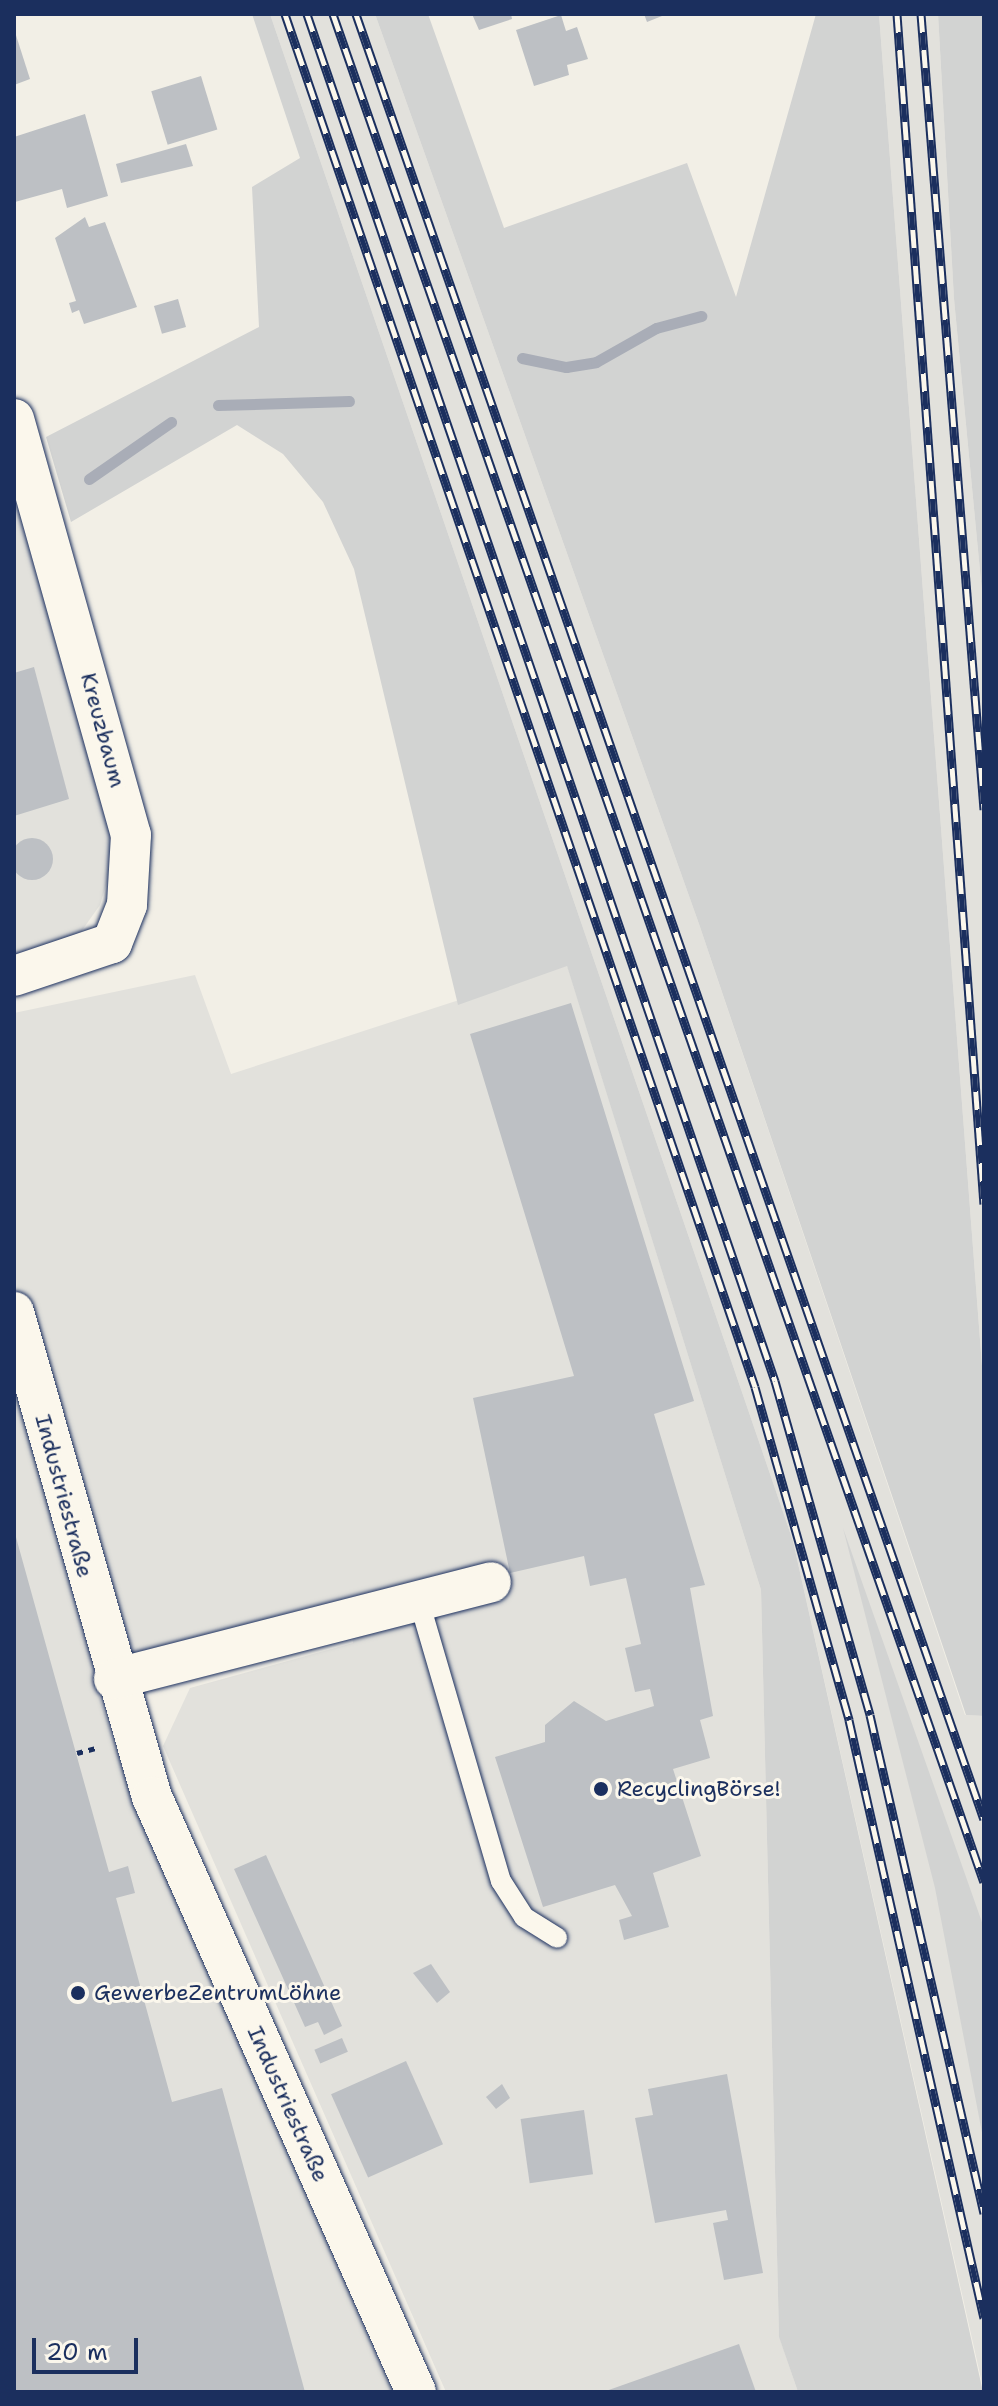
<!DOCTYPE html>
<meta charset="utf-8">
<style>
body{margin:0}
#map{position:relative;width:998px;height:2406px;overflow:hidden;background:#f2efe6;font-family:"Shantell Sans",sans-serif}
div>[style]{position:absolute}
.built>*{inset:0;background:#e2e1dc}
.green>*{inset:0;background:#d2d3d2}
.stream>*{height:11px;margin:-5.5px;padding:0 5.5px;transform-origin:5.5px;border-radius:5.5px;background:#a9adb7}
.building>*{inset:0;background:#bdc0c4;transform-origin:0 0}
.round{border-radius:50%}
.path>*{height:5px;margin-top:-2.5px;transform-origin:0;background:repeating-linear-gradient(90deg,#1b2f5e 0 6px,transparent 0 12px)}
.roads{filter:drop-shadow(0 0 2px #1b2f5e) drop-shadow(0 0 2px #1b2f5e)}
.lane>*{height:20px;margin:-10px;padding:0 10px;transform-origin:10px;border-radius:10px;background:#fbf7ec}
.street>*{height:40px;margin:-20px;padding:0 20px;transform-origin:20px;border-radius:20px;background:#fbf7ec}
.rail>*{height:9px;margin-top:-4.5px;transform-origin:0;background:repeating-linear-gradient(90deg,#fbf7ec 0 18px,#1b2f5e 0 36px);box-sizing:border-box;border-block:2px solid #1b2f5e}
.dots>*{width:22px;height:22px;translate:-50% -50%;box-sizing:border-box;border:4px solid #fbf7ec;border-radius:50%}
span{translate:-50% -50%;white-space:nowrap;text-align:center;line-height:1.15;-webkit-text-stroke:6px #fbf7ec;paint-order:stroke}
.street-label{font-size:22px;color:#1b2f5e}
.poi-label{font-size:22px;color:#1b2f5e}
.left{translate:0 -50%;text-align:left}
.frame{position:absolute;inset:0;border:16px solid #1b2f5e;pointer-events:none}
.scale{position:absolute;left:32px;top:2338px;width:106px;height:36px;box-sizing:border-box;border:4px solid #1b2f5e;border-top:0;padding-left:10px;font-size:24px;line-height:28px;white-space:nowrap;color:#1b2f5e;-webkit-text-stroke:6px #fbf7ec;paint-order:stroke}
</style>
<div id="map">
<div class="built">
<div style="clip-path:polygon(270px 14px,375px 14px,699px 924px,965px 1715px,984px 1716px,984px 2392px,793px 1541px)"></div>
<div style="clip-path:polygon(879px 14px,938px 14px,954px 299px,984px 613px,984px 1392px)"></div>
<div style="clip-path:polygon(14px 461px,115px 855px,100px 905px,78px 936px,14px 957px)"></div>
<div style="clip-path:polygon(567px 965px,761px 1590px,779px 2336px,798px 2392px,446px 2392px,163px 1746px,190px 1688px,353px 1643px,348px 1607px,92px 1674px,130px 1792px,396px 2392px,14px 2392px,14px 1013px,195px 975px,231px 1074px)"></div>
</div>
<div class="green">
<div style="clip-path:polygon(252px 14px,270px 14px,793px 1541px,983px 2392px,798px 2392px,779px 2337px,761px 1590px,567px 966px,458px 1005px,354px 569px,323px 502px,283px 454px,237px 425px,71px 522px,46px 437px,259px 327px,252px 187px,300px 158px)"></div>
<div style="clip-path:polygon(375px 14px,428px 14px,504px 228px,687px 163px,736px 297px,816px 14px,879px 14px,984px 1392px,984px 1716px,966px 1715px,699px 924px)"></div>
<div style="clip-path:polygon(938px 14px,984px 14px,984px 613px,954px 299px)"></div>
<div style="clip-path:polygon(843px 1528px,984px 1928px,984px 2143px,935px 1888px)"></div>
</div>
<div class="stream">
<div style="left:522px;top:358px;width:45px;rotate:11.6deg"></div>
<div style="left:566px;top:367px;width:30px;rotate:-9deg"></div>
<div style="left:596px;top:362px;width:69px;rotate:-29.5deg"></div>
<div style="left:656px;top:328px;width:47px;rotate:-14.9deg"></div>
<div style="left:218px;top:405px;width:131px;rotate:-1.7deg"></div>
<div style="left:89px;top:479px;width:100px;rotate:-34.8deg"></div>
</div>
<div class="building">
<div style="clip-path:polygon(472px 14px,511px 14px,512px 19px,479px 30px)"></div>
<div style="clip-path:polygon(644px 14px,667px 14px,647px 22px)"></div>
<div style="clip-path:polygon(561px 15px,566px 31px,577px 27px,588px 59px,567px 65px,569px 75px,534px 86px,516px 30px)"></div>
<div style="clip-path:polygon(14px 29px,30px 79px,14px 85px)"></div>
<div style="left:201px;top:76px;width:56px;height:52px;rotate:73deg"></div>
<div style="clip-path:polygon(85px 114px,108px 196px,67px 208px,62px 189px,15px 202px,14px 137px)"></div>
<div style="clip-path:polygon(186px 144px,193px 166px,121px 183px,116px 164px)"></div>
<div style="clip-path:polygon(85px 217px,89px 227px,105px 222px,137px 307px,84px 324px,79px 310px,72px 313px,69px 303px,76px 301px,55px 238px)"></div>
<div style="left:178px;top:299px;width:29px;height:25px;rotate:74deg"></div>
<div style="clip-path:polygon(34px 667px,69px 799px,14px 816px,14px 673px)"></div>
<div class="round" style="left:11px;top:838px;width:42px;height:42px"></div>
<div style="clip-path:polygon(571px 1003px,694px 1401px,654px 1414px,705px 1585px,690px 1588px,713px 1716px,700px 1720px,710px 1758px,673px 1769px,701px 1856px,653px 1873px,669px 1927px,624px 1940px,619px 1920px,632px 1916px,615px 1885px,543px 1907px,495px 1757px,545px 1742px,545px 1725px,574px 1701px,606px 1721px,654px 1706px,650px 1689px,635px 1692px,625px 1648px,641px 1644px,626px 1578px,590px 1586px,584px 1556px,510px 1573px,473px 1398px,574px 1376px,470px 1034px)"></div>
<div style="clip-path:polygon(14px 1530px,109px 1872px,128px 1866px,135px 1893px,116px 1898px,172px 2102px,222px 2088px,305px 2392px,14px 2392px)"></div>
<div style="clip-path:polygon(266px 1855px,342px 2026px,324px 2035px,318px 2022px,305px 2027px,234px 1869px)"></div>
<div style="clip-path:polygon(431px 1964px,450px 1992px,437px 2003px,413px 1973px)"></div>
<div style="left:342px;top:2038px;width:15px;height:30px;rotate:67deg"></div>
<div style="left:406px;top:2061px;width:91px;height:82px;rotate:66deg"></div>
<div style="clip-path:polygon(727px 2074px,763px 2273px,724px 2280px,713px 2223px,728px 2220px,726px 2210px,655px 2223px,635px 2118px,653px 2115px,648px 2089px)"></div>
<div style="clip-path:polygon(502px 2084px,510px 2098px,496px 2109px,486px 2097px)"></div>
<div style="left:584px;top:2110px;width:65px;height:64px;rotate:82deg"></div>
<div style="clip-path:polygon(739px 2344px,756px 2392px,603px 2392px)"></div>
</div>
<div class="path">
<div style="left:77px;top:1753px;width:23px;rotate:-15deg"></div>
</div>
<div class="roads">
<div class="lane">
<div style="left:419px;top:1601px;width:292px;rotate:73.7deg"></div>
<div style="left:501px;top:1881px;width:43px;rotate:57.4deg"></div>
<div style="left:524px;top:1917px;width:39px;rotate:32deg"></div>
</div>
<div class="street">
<div style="left:14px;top:419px;width:432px;rotate:74.3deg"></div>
<div style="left:131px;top:835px;width:70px;rotate:93.3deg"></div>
<div style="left:127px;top:905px;width:41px;rotate:111.5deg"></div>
<div style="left:112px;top:943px;width:103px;rotate:161.4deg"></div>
<div style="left:14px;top:1312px;width:504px;rotate:74.12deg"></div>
<div style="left:152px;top:1797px;width:651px;rotate:66.07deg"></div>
<div style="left:114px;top:1679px;width:389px;rotate:-14.4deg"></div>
</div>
</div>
<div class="rail">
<div style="left:285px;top:14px;width:1451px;rotate:71.1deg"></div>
<div style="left:755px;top:1387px;width:346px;rotate:74.2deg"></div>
<div style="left:849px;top:1720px;width:613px;rotate:77.28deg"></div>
<div style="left:307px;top:14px;width:1445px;rotate:71.1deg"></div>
<div style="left:775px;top:1381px;width:347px;rotate:74.1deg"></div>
<div style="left:870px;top:1715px;width:511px;rotate:77.11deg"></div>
<div style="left:333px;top:14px;width:1978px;rotate:70.79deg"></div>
<div style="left:356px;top:14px;width:1911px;rotate:70.82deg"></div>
<div style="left:897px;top:14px;width:1193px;rotate:85.82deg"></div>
<div style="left:921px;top:14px;width:798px;rotate:85.47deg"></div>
</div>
<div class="dots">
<div style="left:601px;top:1789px;background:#1b2f5e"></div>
<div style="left:78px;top:1993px;background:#1b2f5e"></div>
</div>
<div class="street-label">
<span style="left:103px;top:730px;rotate:75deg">Kreuzbaum</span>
<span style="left:64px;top:1496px;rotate:75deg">Industriestraße</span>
<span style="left:288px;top:2104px;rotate:66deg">Industriestraße</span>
</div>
<div class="poi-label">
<span class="left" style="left:617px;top:1789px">RecyclingBörse!</span>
<span class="left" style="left:94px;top:1993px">GewerbeZentrumLöhne</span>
</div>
<div class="frame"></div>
<div class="scale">20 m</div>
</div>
